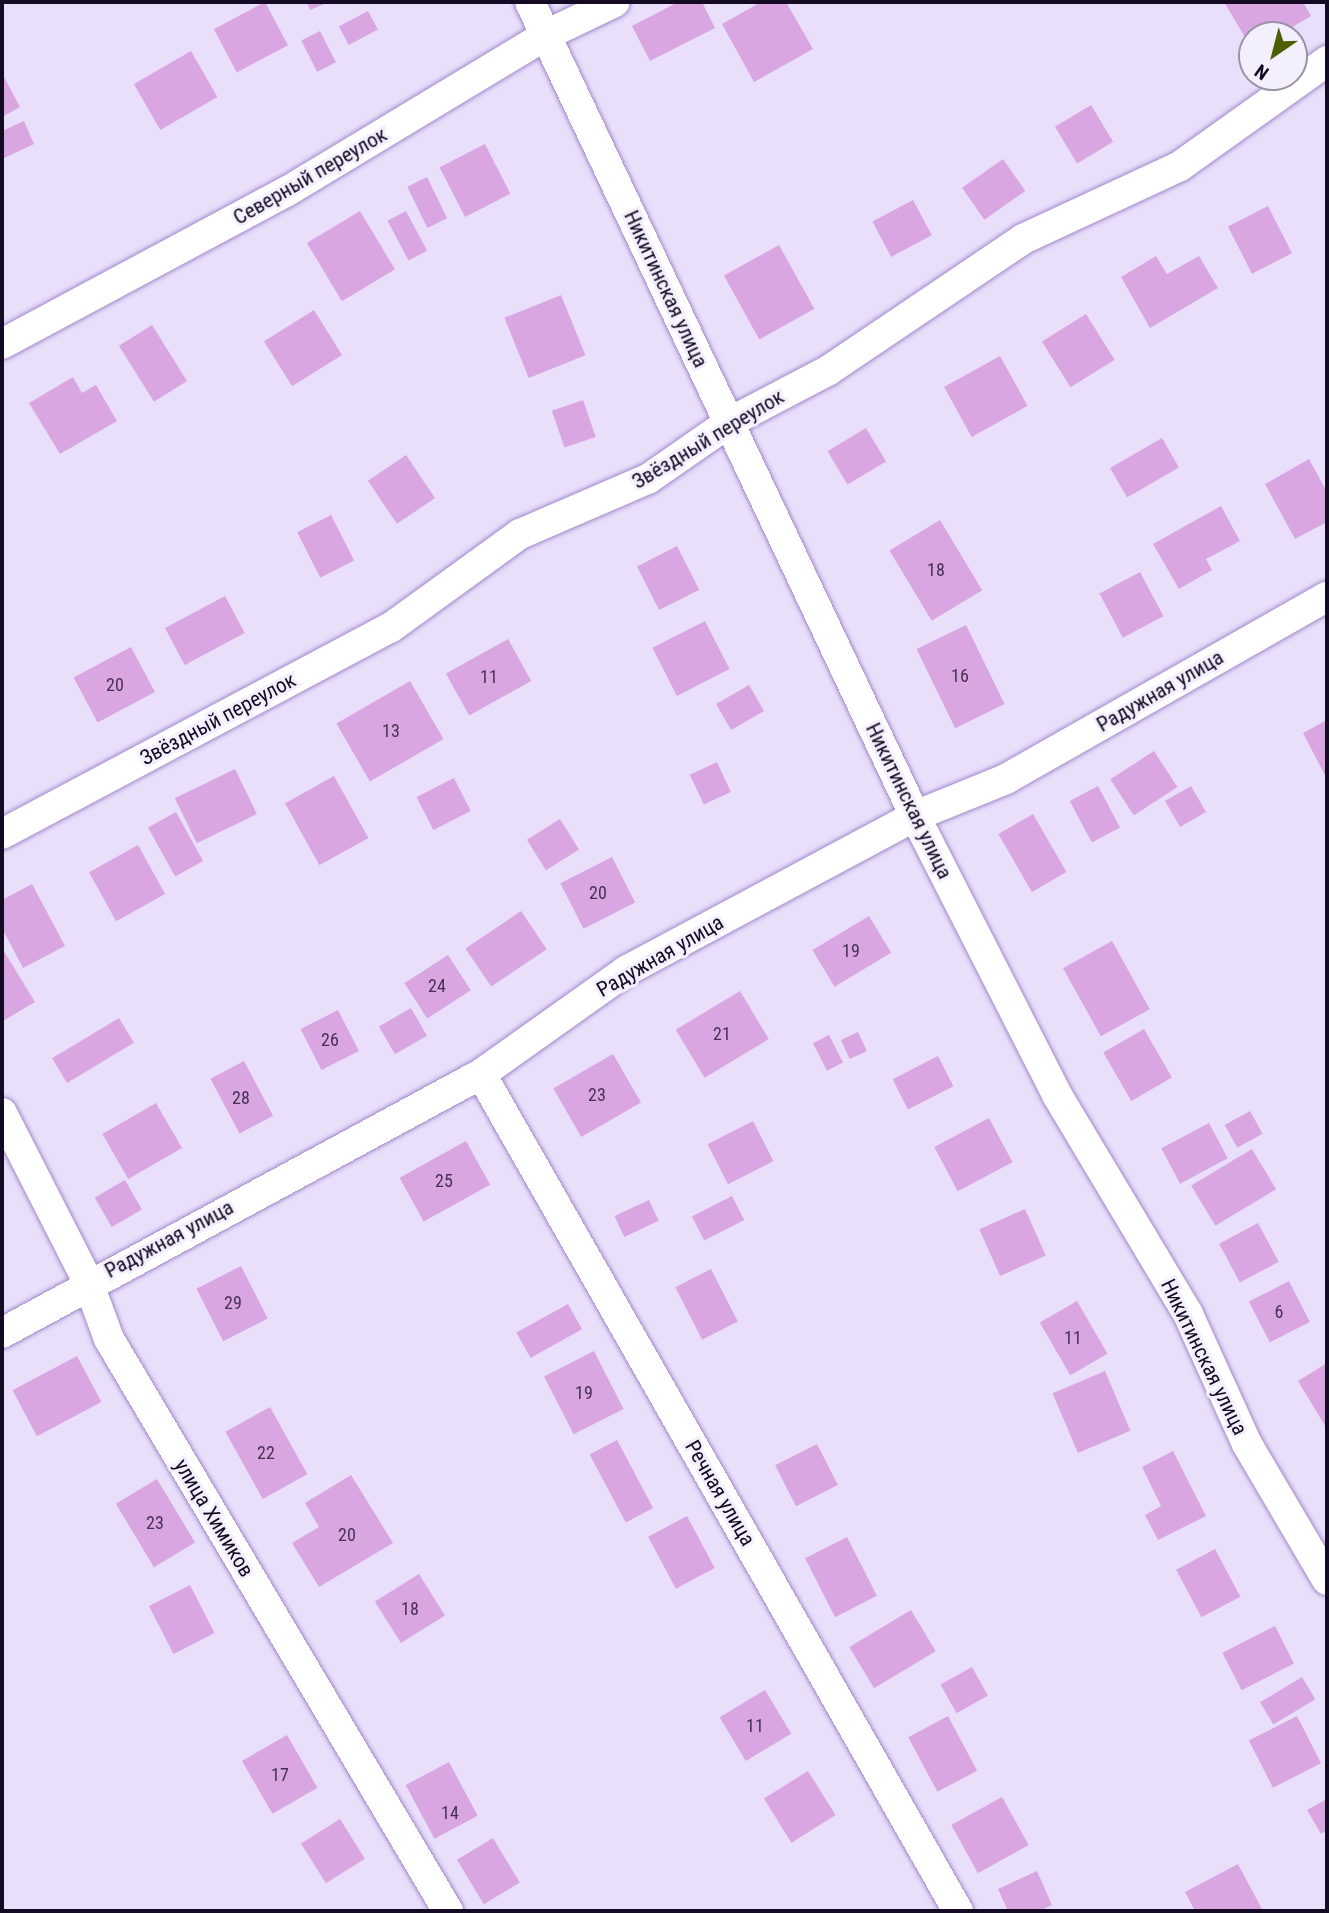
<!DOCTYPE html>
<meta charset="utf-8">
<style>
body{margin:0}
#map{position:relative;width:1329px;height:1913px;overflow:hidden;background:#e9dffb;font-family:"Roboto Condensed",sans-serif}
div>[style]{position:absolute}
.building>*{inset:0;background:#d9a6e2;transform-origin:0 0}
.roads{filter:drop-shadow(0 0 2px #a288cb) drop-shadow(0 0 2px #a288cb)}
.street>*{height:30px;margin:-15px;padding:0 15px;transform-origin:15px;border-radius:15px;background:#fff}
span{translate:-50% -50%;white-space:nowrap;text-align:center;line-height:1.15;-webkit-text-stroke:6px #f4effd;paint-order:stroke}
.number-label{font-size:18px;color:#463153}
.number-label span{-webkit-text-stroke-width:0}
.street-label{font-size:21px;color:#150a23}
.frame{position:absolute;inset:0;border:4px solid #150a23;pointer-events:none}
.north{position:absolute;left:1238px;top:21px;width:70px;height:70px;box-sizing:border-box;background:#f4effd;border:2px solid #9b93a6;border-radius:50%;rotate:215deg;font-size:19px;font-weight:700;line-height:28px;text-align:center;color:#150a23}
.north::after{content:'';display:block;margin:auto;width:24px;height:32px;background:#4d5f04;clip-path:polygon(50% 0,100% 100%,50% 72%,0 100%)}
</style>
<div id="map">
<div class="building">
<div style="left:265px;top:2px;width:49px;height:58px;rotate:62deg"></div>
<div style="clip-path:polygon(307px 2px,329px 2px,310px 10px)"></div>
<div style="clip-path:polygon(678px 2px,702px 2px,715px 28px,650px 61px,632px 26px)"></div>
<div style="clip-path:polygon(761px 2px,786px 2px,813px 49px,754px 82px,722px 24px)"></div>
<div style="clip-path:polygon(1224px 2px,1303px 2px,1311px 16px,1279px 35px,1252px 35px,1252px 49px)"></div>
<div style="left:368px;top:11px;width:21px;height:33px;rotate:62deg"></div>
<div style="left:320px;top:31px;width:35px;height:21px;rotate:63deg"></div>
<div style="left:191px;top:51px;width:53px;height:66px;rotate:60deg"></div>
<div style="clip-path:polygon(2px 73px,20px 107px,2px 117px)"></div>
<div style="left:1091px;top:105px;width:43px;height:42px;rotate:59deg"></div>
<div style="clip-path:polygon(24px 121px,34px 144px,2px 159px,2px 131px)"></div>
<div style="left:485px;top:144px;width:56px;height:51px;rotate:63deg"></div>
<div style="left:1003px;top:159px;width:39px;height:50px;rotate:55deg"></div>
<div style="left:427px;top:177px;width:46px;height:22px;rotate:64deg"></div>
<div style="left:913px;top:200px;width:40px;height:46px;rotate:62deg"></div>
<div style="left:1268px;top:206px;width:53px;height:45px;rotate:63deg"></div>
<div style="left:360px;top:211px;width:68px;height:62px;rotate:59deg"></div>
<div style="left:406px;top:211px;width:45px;height:21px;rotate:62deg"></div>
<div style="left:779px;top:245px;width:73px;height:63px;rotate:61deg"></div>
<div style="clip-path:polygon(1156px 256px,1167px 274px,1199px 256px,1218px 288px,1150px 328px,1121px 277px)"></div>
<div style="left:561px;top:295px;width:65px;height:61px;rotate:68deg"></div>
<div style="left:314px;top:310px;width:53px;height:59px;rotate:58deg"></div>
<div style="left:1086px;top:314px;width:54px;height:52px;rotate:58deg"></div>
<div style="left:152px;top:325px;width:66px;height:39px;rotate:58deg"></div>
<div style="left:1000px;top:356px;width:57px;height:64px;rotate:61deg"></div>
<div style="clip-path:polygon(73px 377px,82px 393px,96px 385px,117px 421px,60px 454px,29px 403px)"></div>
<div style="left:583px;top:400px;width:39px;height:33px;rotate:71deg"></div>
<div style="left:866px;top:428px;width:39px;height:45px;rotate:59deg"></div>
<div style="left:1162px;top:438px;width:34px;height:60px;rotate:60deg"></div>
<div style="left:406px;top:455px;width:52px;height:46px;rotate:56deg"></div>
<div style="clip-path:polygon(1309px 459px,1327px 492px,1327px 522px,1295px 539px,1265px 484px)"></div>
<div style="clip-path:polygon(1221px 506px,1240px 541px,1206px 559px,1212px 570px,1179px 589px,1153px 544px)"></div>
<div style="left:331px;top:515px;width:51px;height:38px;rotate:63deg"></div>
<div style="left:940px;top:520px;width:82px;height:59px;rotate:59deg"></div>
<div style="left:677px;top:546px;width:49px;height:45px;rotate:63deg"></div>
<div style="left:1140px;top:572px;width:50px;height:46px;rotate:62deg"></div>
<div style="left:225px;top:596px;width:42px;height:68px;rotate:62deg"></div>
<div style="left:705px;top:621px;width:54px;height:59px;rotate:63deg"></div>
<div style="left:966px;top:625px;width:88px;height:55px;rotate:64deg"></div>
<div style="left:508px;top:639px;width:48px;height:71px;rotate:61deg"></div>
<div style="left:131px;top:647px;width:51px;height:65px;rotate:62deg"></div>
<div style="left:410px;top:681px;width:67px;height:85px;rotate:60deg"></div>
<div style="left:749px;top:685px;width:30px;height:38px;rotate:60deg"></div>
<div style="clip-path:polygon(1327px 720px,1327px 779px,1303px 733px)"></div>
<div style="left:1154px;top:751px;width:43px;height:52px;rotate:57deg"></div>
<div style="left:717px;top:762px;width:33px;height:30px;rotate:65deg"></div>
<div style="left:235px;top:769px;width:50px;height:67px;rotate:64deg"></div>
<div style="left:334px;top:776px;width:71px;height:56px;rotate:61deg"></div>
<div style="left:454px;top:778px;width:37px;height:42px;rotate:63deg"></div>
<div style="left:1098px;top:786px;width:47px;height:32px;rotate:62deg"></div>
<div style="left:1191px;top:786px;width:30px;height:30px;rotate:60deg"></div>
<div style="left:176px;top:812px;width:56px;height:32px;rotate:61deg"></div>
<div style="left:1033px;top:814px;width:67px;height:40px;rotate:60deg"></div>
<div style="left:560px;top:819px;width:36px;height:39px;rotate:58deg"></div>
<div style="left:138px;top:845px;width:56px;height:56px;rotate:61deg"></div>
<div style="left:612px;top:857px;width:51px;height:58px;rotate:63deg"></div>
<div style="clip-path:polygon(32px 884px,65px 946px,23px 968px,2px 928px,2px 900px)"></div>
<div style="left:521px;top:911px;width:46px;height:67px;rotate:56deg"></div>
<div style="left:869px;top:916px;width:43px;height:66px;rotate:59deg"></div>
<div style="left:1112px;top:941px;width:78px;height:56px;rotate:61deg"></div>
<div style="clip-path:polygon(2px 948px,35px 1002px,3px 1021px,2px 1019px)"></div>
<div style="left:448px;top:955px;width:42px;height:52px;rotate:57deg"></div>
<div style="left:740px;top:991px;width:56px;height:75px;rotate:59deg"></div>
<div style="left:411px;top:1008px;width:32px;height:37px;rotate:60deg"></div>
<div style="left:338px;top:1010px;width:46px;height:42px;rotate:63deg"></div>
<div style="left:119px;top:1018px;width:29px;height:78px;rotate:59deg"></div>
<div style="left:1144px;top:1029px;width:56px;height:47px;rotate:60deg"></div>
<div style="left:858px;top:1032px;width:21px;height:19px;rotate:65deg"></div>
<div style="left:829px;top:1035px;width:31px;height:18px;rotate:63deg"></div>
<div style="left:613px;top:1054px;width:56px;height:69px;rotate:60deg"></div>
<div style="left:938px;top:1056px;width:34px;height:51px;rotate:63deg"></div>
<div style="left:244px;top:1061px;width:62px;height:38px;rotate:62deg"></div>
<div style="left:156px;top:1103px;width:52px;height:62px;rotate:60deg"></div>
<div style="left:1250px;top:1111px;width:26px;height:29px;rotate:61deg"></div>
<div style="left:989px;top:1118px;width:50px;height:62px;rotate:62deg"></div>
<div style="left:753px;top:1121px;width:45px;height:51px;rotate:63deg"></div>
<div style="left:1209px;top:1123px;width:40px;height:54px;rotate:62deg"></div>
<div style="left:466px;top:1141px;width:50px;height:76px;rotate:61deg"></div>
<div style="left:1252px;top:1149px;width:47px;height:71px;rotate:59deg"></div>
<div style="left:125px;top:1180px;width:34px;height:35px;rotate:60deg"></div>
<div style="left:732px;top:1196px;width:27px;height:45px;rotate:63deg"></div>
<div style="left:649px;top:1200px;width:23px;height:38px;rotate:65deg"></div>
<div style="left:1025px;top:1209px;width:51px;height:50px;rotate:66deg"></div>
<div style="left:1258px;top:1223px;width:44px;height:44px;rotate:62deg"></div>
<div style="left:241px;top:1266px;width:59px;height:50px;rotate:63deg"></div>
<div style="left:711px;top:1269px;width:59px;height:40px;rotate:63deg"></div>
<div style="left:1289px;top:1281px;width:46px;height:45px;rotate:63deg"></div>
<div style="left:1077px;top:1301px;width:61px;height:43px;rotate:60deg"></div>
<div style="left:568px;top:1304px;width:29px;height:59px;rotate:61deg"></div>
<div style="left:594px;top:1351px;width:65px;height:56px;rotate:63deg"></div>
<div style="left:77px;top:1356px;width:52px;height:73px;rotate:62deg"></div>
<div style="clip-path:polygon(1327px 1363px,1327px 1429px,1298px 1381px)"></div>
<div style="left:1105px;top:1371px;width:65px;height:57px;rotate:67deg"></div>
<div style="left:270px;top:1407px;width:77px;height:51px;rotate:61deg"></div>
<div style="left:617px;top:1440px;width:77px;height:31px;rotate:62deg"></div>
<div style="left:817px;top:1444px;width:46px;height:47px;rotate:63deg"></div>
<div style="clip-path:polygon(1173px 1451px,1206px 1516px,1158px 1540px,1145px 1515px,1161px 1506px,1142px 1467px)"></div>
<div style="clip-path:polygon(351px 1475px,393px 1543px,319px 1587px,292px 1543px,319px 1527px,305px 1503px)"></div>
<div style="left:157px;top:1479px;width:74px;height:48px;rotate:59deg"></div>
<div style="left:687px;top:1516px;width:59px;height:44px;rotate:62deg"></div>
<div style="left:847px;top:1537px;width:66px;height:47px;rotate:63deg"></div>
<div style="left:1215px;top:1549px;width:54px;height:44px;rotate:62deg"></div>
<div style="left:419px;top:1574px;width:49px;height:52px;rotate:58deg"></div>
<div style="left:190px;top:1585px;width:54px;height:46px;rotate:63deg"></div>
<div style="left:911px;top:1610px;width:48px;height:72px;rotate:59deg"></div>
<div style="left:1275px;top:1626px;width:42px;height:59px;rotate:63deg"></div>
<div style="left:972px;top:1667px;width:33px;height:36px;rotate:61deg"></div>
<div style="left:1302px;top:1677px;width:26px;height:49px;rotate:59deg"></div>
<div style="left:765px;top:1690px;width:51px;height:53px;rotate:59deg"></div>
<div style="left:948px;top:1716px;width:62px;height:45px;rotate:62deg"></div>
<div style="left:1297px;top:1716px;width:53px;height:54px;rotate:63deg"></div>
<div style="left:287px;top:1735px;width:61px;height:52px;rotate:60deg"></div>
<div style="left:449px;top:1762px;width:61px;height:49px;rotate:62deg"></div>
<div style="left:808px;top:1771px;width:52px;height:52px;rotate:58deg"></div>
<div style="left:1002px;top:1797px;width:55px;height:58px;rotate:61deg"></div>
<div style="clip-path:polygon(1327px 1799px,1327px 1830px,1321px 1834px,1307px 1810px)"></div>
<div style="left:340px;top:1819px;width:47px;height:46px;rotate:58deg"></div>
<div style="left:493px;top:1838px;width:52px;height:42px;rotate:59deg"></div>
<div style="clip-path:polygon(1238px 1864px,1263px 1911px,1195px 1911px,1185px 1892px)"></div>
<div style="clip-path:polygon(1037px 1871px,1052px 1905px,1039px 1911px,1008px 1911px,998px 1889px)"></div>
</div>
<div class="roads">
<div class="street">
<div style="left:530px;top:2px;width:900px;rotate:64.69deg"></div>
<div style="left:915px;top:816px;width:313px;rotate:63deg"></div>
<div style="left:1057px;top:1095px;width:255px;rotate:59.1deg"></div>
<div style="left:1188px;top:1314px;width:143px;rotate:65.6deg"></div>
<div style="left:1247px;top:1444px;width:158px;rotate:59.5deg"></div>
<div style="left:2px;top:344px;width:322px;rotate:-28.2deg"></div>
<div style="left:286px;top:192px;width:304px;rotate:-31.1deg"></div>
<div style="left:546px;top:35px;width:76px;rotate:-25.6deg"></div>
<div style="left:2px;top:834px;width:439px;rotate:-28deg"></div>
<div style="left:390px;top:628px;width:160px;rotate:-35.9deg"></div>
<div style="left:520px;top:534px;width:139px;rotate:-23.3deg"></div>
<div style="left:648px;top:479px;width:100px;rotate:-34.8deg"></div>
<div style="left:730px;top:422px;width:112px;rotate:-27.7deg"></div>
<div style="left:829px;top:370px;width:234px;rotate:-34deg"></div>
<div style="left:1023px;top:239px;width:173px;rotate:-24.9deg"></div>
<div style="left:1180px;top:166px;width:181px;rotate:-35.5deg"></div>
<div style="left:481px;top:1074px;width:963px;rotate:60.32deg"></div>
<div style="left:2px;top:1113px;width:190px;rotate:63deg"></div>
<div style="left:88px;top:1282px;width:61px;rotate:69.8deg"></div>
<div style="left:109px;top:1339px;width:665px;rotate:59.35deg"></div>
<div style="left:2px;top:1333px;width:545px;rotate:-28.4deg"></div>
<div style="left:481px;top:1074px;width:178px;rotate:-35.4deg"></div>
<div style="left:626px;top:971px;width:328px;rotate:-28.2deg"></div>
<div style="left:915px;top:816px;width:98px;rotate:-22.1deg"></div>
<div style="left:1006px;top:779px;width:369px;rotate:-29.6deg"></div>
</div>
</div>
<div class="number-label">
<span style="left:936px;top:570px">18</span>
<span style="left:960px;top:676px">16</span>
<span style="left:489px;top:677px">11</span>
<span style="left:115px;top:685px">20</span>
<span style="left:391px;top:731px">13</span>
<span style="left:598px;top:893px">20</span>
<span style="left:851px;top:951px">19</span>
<span style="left:437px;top:986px">24</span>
<span style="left:722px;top:1034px">21</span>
<span style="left:330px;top:1040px">26</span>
<span style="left:597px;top:1095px">23</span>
<span style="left:241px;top:1098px">28</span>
<span style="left:444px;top:1181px">25</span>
<span style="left:233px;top:1303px">29</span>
<span style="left:1279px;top:1312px">6</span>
<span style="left:1073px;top:1338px">11</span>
<span style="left:584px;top:1393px">19</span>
<span style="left:266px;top:1453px">22</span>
<span style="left:155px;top:1523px">23</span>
<span style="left:347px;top:1535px">20</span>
<span style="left:410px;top:1609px">18</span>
<span style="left:755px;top:1726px">11</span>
<span style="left:280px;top:1775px">17</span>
<span style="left:450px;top:1813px">14</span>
</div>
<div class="street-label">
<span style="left:310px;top:176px;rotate:-30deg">Северный переулок</span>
<span style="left:666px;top:289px;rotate:65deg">Никитинская улица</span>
<span style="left:708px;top:439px;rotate:-31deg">Звёздный переулок</span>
<span style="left:1160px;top:691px;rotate:-30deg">Радужная улица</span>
<span style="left:218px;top:719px;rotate:-28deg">Звёздный переулок</span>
<span style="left:909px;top:801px;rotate:64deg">Никитинская улица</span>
<span style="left:660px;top:956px;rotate:-30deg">Радужная улица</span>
<span style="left:169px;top:1239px;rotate:-28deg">Радужная улица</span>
<span style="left:1204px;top:1357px;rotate:64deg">Никитинская улица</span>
<span style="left:720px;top:1493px;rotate:60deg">Речная улица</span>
<span style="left:214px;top:1518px;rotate:59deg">улица Химиков</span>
</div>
<div class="frame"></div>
<div class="north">N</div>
</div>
